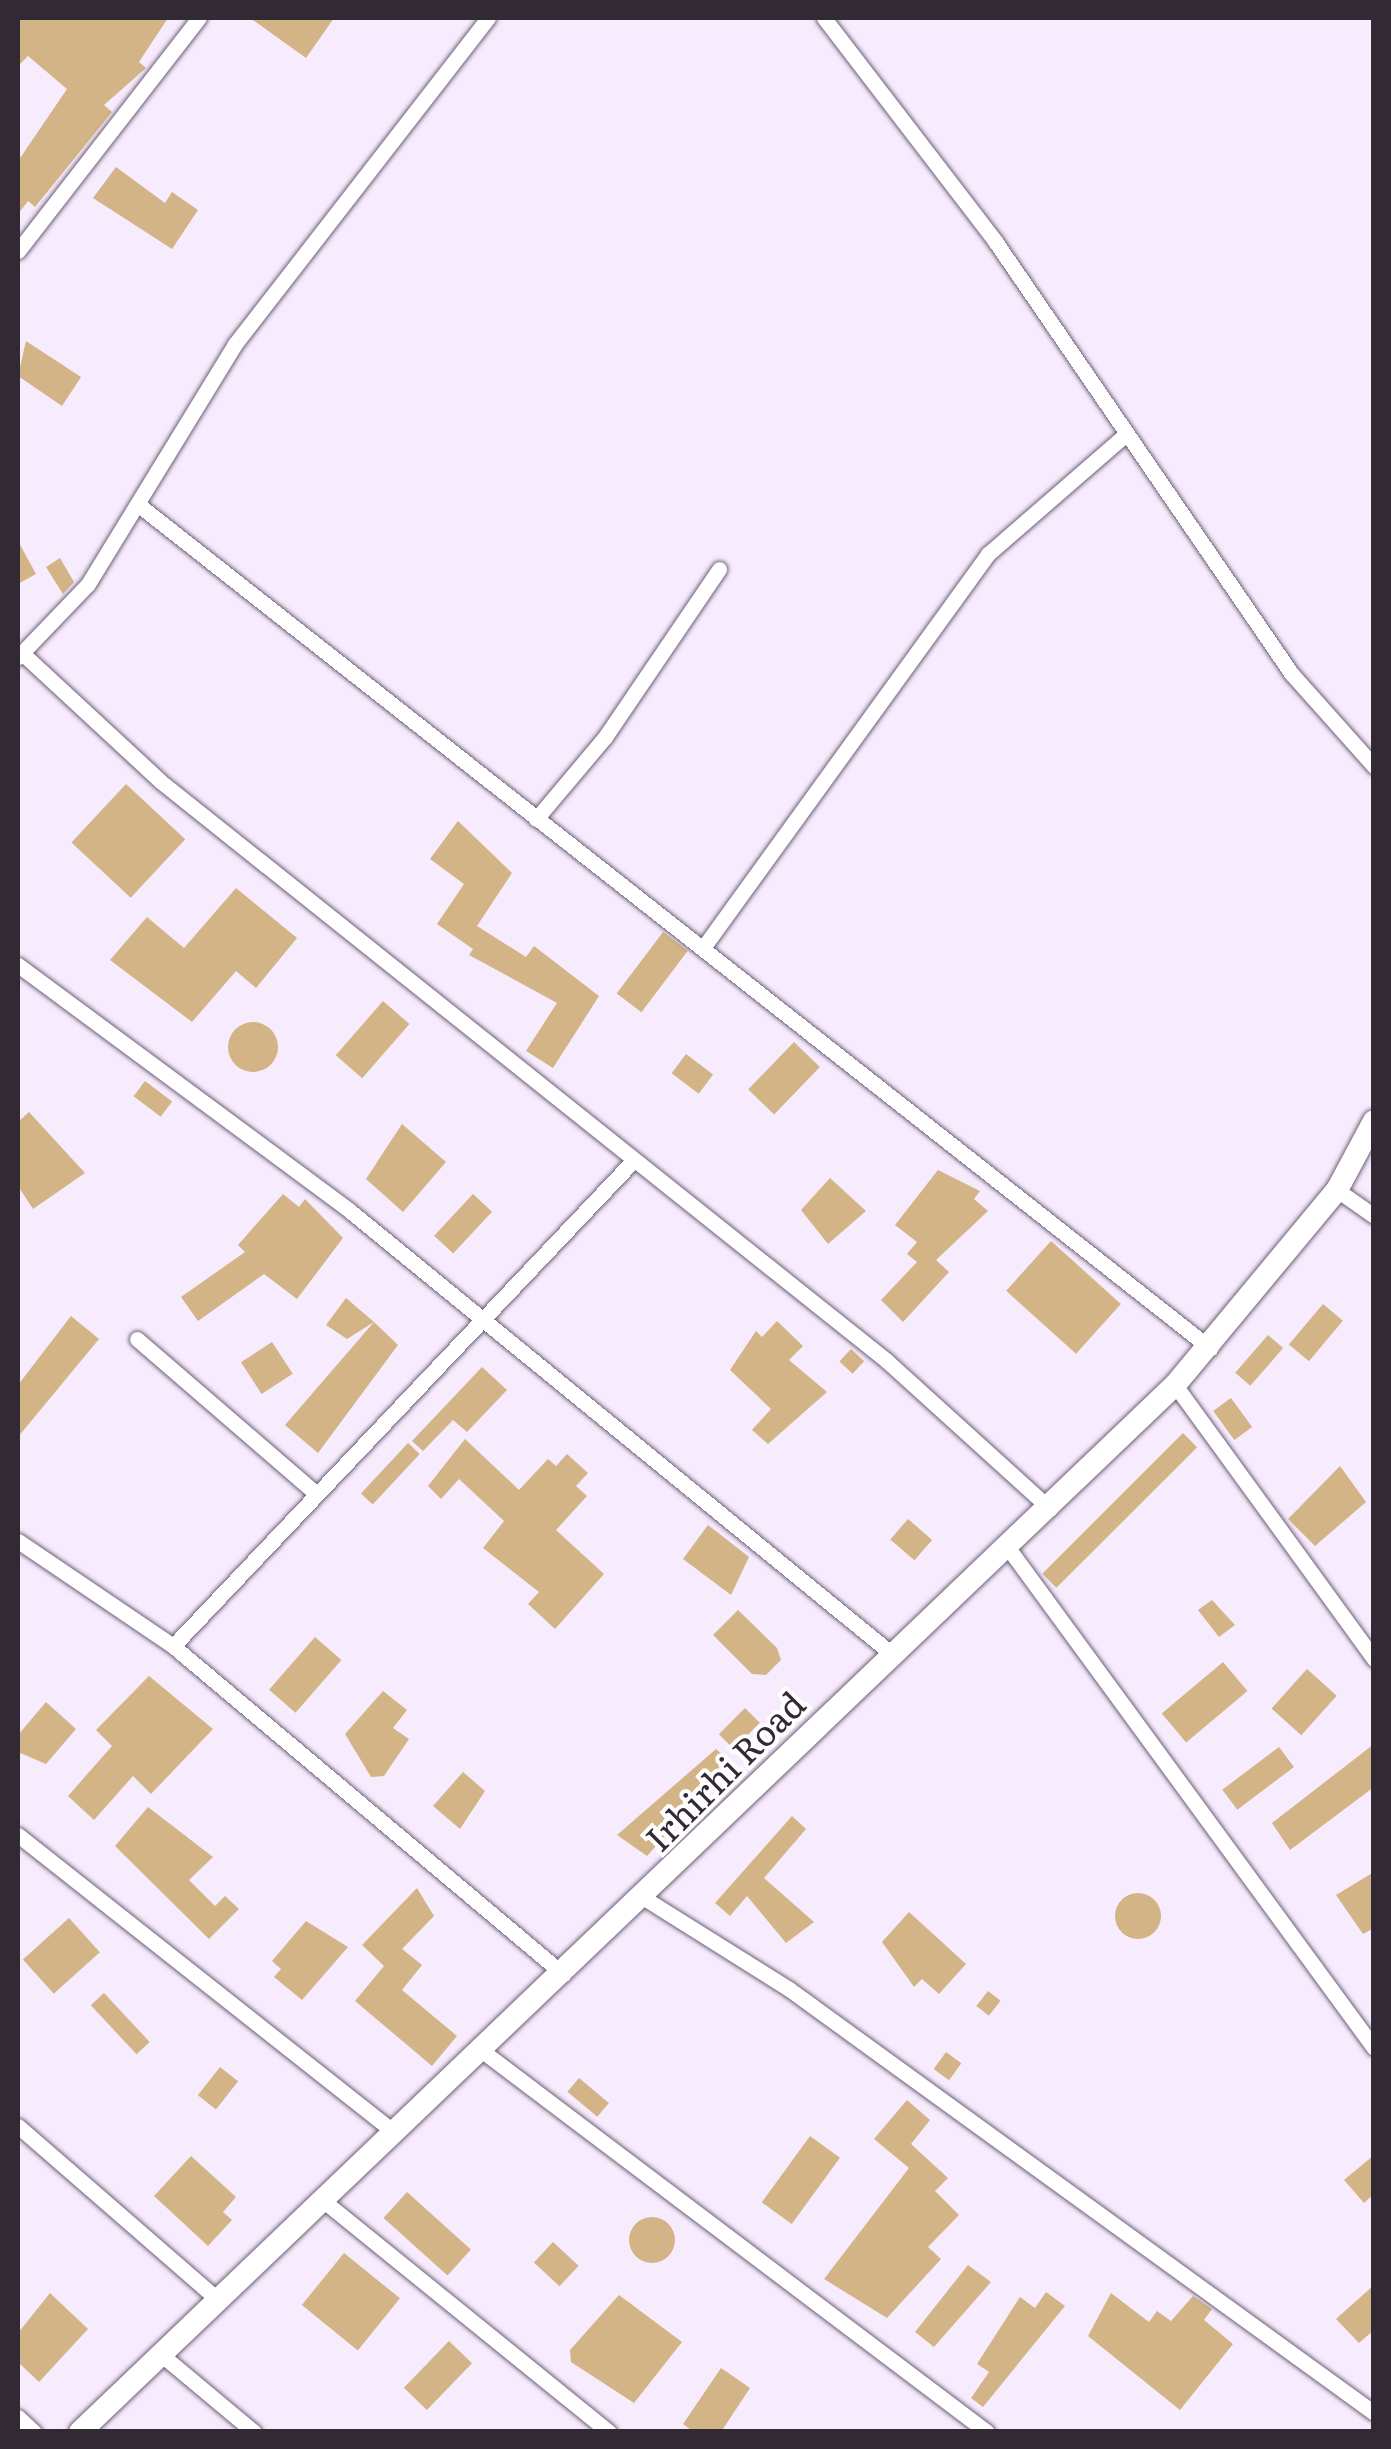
<!DOCTYPE html>
<style>
body{margin:0}
#map{position:relative;width:1391px;height:2449px;overflow:hidden;background:#f7ecfd;font-family:Literata,serif}
div>[style]{position:absolute}
.building>*{inset:0;background:#d3b486;transform-origin:0 0}
.round{border-radius:50%}
.roads{filter:drop-shadow(0 0 2px #6f5e76) drop-shadow(0 0 2px #6f5e76)}
.street>*{height:15px;margin:-7.5px;padding:0 7.5px;transform-origin:7.5px;border-radius:7.5px;background:#fff}
.secondary>*{height:22px;margin:-11px;padding:0 11px;transform-origin:11px;border-radius:11px;background:#fff}
span{translate:-50% -50%;white-space:nowrap;text-align:center;line-height:1.15;-webkit-text-stroke:8px #fefefe;paint-order:stroke}
.street-label{font-size:35px;color:#312a34}
.frame{position:absolute;inset:0;border:20px solid #312a34;pointer-events:none}
</style>
<div id="map">
<div class="building">
<div style="clip-path:polygon(18px 18px,168px 18px,139px 62px,146px 68px,104px 105px,112px 112px,35px 207px,28px 201px,18px 214px,18px 161px,67px 89px,28px 56px,18px 66px)"></div>
<div style="clip-path:polygon(250px 18px,334px 18px,306px 58px)"></div>
<div style="clip-path:polygon(116px 167px,165px 203px,172px 192px,198px 210px,172px 249px,93px 198px)"></div>
<div style="clip-path:polygon(26px 341px,81px 377px,62px 406px,18px 376px)"></div>
<div style="clip-path:polygon(18px 541px,36px 574px,18px 584px)"></div>
<div style="clip-path:polygon(60px 558px,74px 582px,63px 594px,46px 567px)"></div>
<div style="left:126px;top:784px;width:81px;height:80px;rotate:43deg"></div>
<div style="clip-path:polygon(458px 821px,512px 873px,477px 926px,526px 957px,534px 946px,599px 996px,553px 1068px,526px 1051px,557px 1003px,469px 955px,473px 949px,437px 924px,464px 884px,430px 859px)"></div>
<div style="clip-path:polygon(236px 888px,297px 938px,256px 988px,236px 971px,192px 1022px,110px 960px,147px 917px,184px 948px)"></div>
<div style="left:663px;top:932px;width:31px;height:77px;rotate:37deg"></div>
<div style="left:383px;top:1001px;width:35px;height:72px;rotate:41deg"></div>
<div class="round" style="left:228px;top:1022px;width:50px;height:50px"></div>
<div style="left:794px;top:1042px;width:36px;height:66px;rotate:44deg"></div>
<div style="left:686px;top:1054px;width:34px;height:24px;rotate:37deg"></div>
<div style="left:145px;top:1081px;width:34px;height:19px;rotate:37deg"></div>
<div style="clip-path:polygon(29px 1112px,85px 1173px,33px 1209px,18px 1186px,18px 1122px)"></div>
<div style="clip-path:polygon(402px 1124px,446px 1162px,403px 1212px,366px 1179px)"></div>
<div style="clip-path:polygon(938px 1170px,980px 1191px,974px 1199px,988px 1211px,936px 1260px,949px 1272px,903px 1322px,881px 1300px,917px 1262px,907px 1254px,917px 1242px,895px 1225px)"></div>
<div style="clip-path:polygon(830px 1178px,866px 1211px,828px 1244px,801px 1210px)"></div>
<div style="clip-path:polygon(283px 1194px,299px 1207px,305px 1199px,343px 1238px,297px 1299px,264px 1274px,198px 1321px,181px 1297px,245px 1252px,238px 1245px)"></div>
<div style="left:473px;top:1194px;width:26px;height:57px;rotate:43deg"></div>
<div style="left:1051px;top:1241px;width:94px;height:67px;rotate:42deg"></div>
<div style="clip-path:polygon(346px 1298px,374px 1322px,347px 1339px,326px 1325px)"></div>
<div style="left:1323px;top:1304px;width:26px;height:53px;rotate:40deg"></div>
<div style="clip-path:polygon(71px 1316px,99px 1339px,18px 1437px,18px 1385px)"></div>
<div style="clip-path:polygon(777px 1321px,803px 1346px,789px 1360px,827px 1392px,768px 1444px,752px 1430px,771px 1409px,730px 1370px,756px 1331px,762px 1337px)"></div>
<div style="clip-path:polygon(374px 1322px,398px 1345px,318px 1453px,285px 1425px)"></div>
<div style="left:1268px;top:1335px;width:20px;height:50px;rotate:41deg"></div>
<div style="left:272px;top:1342px;width:38px;height:37px;rotate:57deg"></div>
<div style="left:851px;top:1349px;width:18px;height:17px;rotate:43deg"></div>
<div style="clip-path:polygon(482px 1367px,507px 1390px,467px 1432px,453px 1420px,423px 1451px,412px 1441px)"></div>
<div style="left:1231px;top:1398px;width:36px;height:22px;rotate:54deg"></div>
<div style="left:1183px;top:1433px;width:20px;height:199px;rotate:45deg"></div>
<div style="clip-path:polygon(465px 1439px,519px 1490px,548px 1459px,556px 1466px,567px 1454px,588px 1473px,576px 1486px,587px 1496px,556px 1530px,604px 1574px,555px 1629px,528px 1604px,539px 1592px,483px 1548px,504px 1521px,459px 1479px,441px 1499px,428px 1486px)"></div>
<div style="left:408px;top:1443px;width:16px;height:69px;rotate:43deg"></div>
<div style="clip-path:polygon(1340px 1466px,1366px 1502px,1315px 1546px,1288px 1519px)"></div>
<div style="left:908px;top:1519px;width:32px;height:27px;rotate:41deg"></div>
<div style="clip-path:polygon(708px 1525px,749px 1557px,731px 1595px,683px 1559px)"></div>
<div style="clip-path:polygon(1212px 1600px,1235px 1625px,1219px 1637px,1198px 1610px)"></div>
<div style="clip-path:polygon(738px 1610px,777px 1648px,781px 1660px,766px 1675px,752px 1674px,713px 1635px)"></div>
<div style="left:315px;top:1637px;width:35px;height:70px;rotate:41deg"></div>
<div style="left:1223px;top:1662px;width:38px;height:80px;rotate:50deg"></div>
<div style="left:1307px;top:1669px;width:40px;height:53px;rotate:42deg"></div>
<div style="clip-path:polygon(149px 1676px,213px 1729px,151px 1794px,133px 1776px,94px 1820px,68px 1796px,112px 1746px,96px 1730px)"></div>
<div style="clip-path:polygon(383px 1691px,407px 1710px,393px 1728px,409px 1739px,384px 1776px,371px 1777px,345px 1734px)"></div>
<div style="clip-path:polygon(46px 1702px,76px 1729px,46px 1764px,18px 1752px,18px 1735px)"></div>
<div style="left:745px;top:1708px;width:21px;height:37px;rotate:45deg"></div>
<div style="clip-path:polygon(1374px 1744px,1374px 1787px,1290px 1850px,1272px 1823px)"></div>
<div style="left:1279px;top:1747px;width:25px;height:71px;rotate:53deg"></div>
<div style="clip-path:polygon(716px 1749px,730px 1761px,647px 1856px,617px 1835px)"></div>
<div style="clip-path:polygon(463px 1772px,485px 1791px,460px 1829px,433px 1806px)"></div>
<div style="clip-path:polygon(148px 1807px,213px 1857px,189px 1880px,215px 1906px,225px 1896px,239px 1909px,209px 1939px,115px 1846px)"></div>
<div style="clip-path:polygon(792px 1816px,806px 1829px,764px 1878px,814px 1922px,786px 1943px,747px 1896px,730px 1916px,715px 1903px)"></div>
<div style="clip-path:polygon(1374px 1872px,1374px 1928px,1363px 1934px,1336px 1895px)"></div>
<div style="clip-path:polygon(417px 1888px,434px 1916px,402px 1949px,422px 1965px,402px 1990px,457px 2036px,432px 2066px,355px 2001px,384px 1966px,362px 1945px)"></div>
<div class="round" style="left:1115px;top:1893px;width:46px;height:46px"></div>
<div style="clip-path:polygon(909px 1912px,966px 1964px,939px 1994px,922px 1979px,914px 1987px,882px 1942px)"></div>
<div style="left:69px;top:1918px;width:46px;height:62px;rotate:48deg"></div>
<div style="clip-path:polygon(306px 1921px,348px 1947px,302px 2000px,274px 1977px,281px 1969px,272px 1961px)"></div>
<div style="left:988px;top:1991px;width:16px;height:19px;rotate:38deg"></div>
<div style="left:104px;top:1993px;width:67px;height:18px;rotate:47deg"></div>
<div style="left:946px;top:2052px;width:19px;height:21px;rotate:36deg"></div>
<div style="left:220px;top:2067px;width:23px;height:36px;rotate:38deg"></div>
<div style="left:579px;top:2078px;width:39px;height:18px;rotate:40deg"></div>
<div style="clip-path:polygon(907px 2100px,930px 2120px,911px 2144px,948px 2178px,935px 2191px,959px 2215px,928px 2247px,941px 2259px,887px 2318px,824px 2279px,909px 2168px,874px 2139px)"></div>
<div style="left:810px;top:2136px;width:37px;height:82px;rotate:36deg"></div>
<div style="clip-path:polygon(1374px 2155px,1374px 2194px,1364px 2203px,1344px 2180px)"></div>
<div style="clip-path:polygon(191px 2156px,236px 2197px,223px 2212px,232px 2220px,208px 2246px,154px 2196px)"></div>
<div style="left:407px;top:2192px;width:86px;height:35px;rotate:42deg"></div>
<div class="round" style="left:629px;top:2217px;width:46px;height:46px"></div>
<div style="left:553px;top:2242px;width:35px;height:28px;rotate:43deg"></div>
<div style="left:344px;top:2253px;width:72px;height:67px;rotate:39deg"></div>
<div style="clip-path:polygon(968px 2265px,991px 2282px,934px 2347px,915px 2332px)"></div>
<div style="clip-path:polygon(1374px 2285px,1374px 2330px,1359px 2343px,1336px 2319px)"></div>
<div style="clip-path:polygon(1046px 2292px,1065px 2306px,983px 2407px,971px 2398px,989px 2372px,977px 2364px,1020px 2297px,1035px 2308px)"></div>
<div style="clip-path:polygon(50px 2293px,88px 2329px,39px 2382px,18px 2362px,18px 2333px)"></div>
<div style="clip-path:polygon(1111px 2293px,1149px 2322px,1157px 2311px,1171px 2321px,1193px 2296px,1212px 2309px,1204px 2320px,1233px 2344px,1180px 2410px,1088px 2336px)"></div>
<div style="clip-path:polygon(619px 2295px,682px 2342px,634px 2403px,571px 2362px,570px 2350px)"></div>
<div style="left:449px;top:2341px;width:32px;height:65px;rotate:44deg"></div>
<div style="clip-path:polygon(721px 2368px,750px 2388px,721px 2432px,694px 2432px,683px 2424px)"></div>
</div>
<div class="roads">
<div class="street">
<div style="left:824px;top:18px;width:281px;rotate:52.5deg"></div>
<div style="left:995px;top:241px;width:524px;rotate:55.58deg"></div>
<div style="left:1291px;top:673px;width:125px;rotate:48.3deg"></div>
<div style="left:18px;top:251px;width:295px;rotate:-52.2deg"></div>
<div style="left:140px;top:506px;width:1362px;rotate:38.2deg"></div>
<div style="left:22px;top:653px;width:188px;rotate:42.8deg"></div>
<div style="left:160px;top:781px;width:930px;rotate:38.58deg"></div>
<div style="left:887px;top:1361px;width:220px;rotate:42.2deg"></div>
<div style="left:18px;top:657px;width:101px;rotate:-46.2deg"></div>
<div style="left:88px;top:584px;width:281px;rotate:-58.5deg"></div>
<div style="left:235px;top:344px;width:413px;rotate:-52.2deg"></div>
<div style="left:536px;top:819px;width:107px;rotate:-49.9deg"></div>
<div style="left:605px;top:737px;width:203px;rotate:-55.8deg"></div>
<div style="left:705px;top:945px;width:483px;rotate:-54.1deg"></div>
<div style="left:988px;top:554px;width:184px;rotate:-41deg"></div>
<div style="left:18px;top:965px;width:413px;rotate:36.5deg"></div>
<div style="left:350px;top:1211px;width:700px;rotate:39.26deg"></div>
<div style="left:1337px;top:1190px;width:45px;rotate:35.1deg"></div>
<div style="left:137px;top:1339px;width:234px;rotate:40.8deg"></div>
<div style="left:1175px;top:1385px;width:339px;rotate:54deg"></div>
<div style="left:18px;top:1541px;width:187px;rotate:34.1deg"></div>
<div style="left:173px;top:1646px;width:510px;rotate:40.06deg"></div>
<div style="left:1006px;top:1545px;width:623px;rotate:53.81deg"></div>
<div style="left:173px;top:1646px;width:668px;rotate:-46.52deg"></div>
<div style="left:18px;top:1835px;width:481px;rotate:38.3deg"></div>
<div style="left:644px;top:1898px;width:171px;rotate:32.1deg"></div>
<div style="left:789px;top:1989px;width:722px;rotate:35.93deg"></div>
<div style="left:481px;top:2050px;width:634px;rotate:37.05deg"></div>
<div style="left:18px;top:2126px;width:265px;rotate:41deg"></div>
<div style="left:320px;top:2198px;width:372px;rotate:39deg"></div>
<div style="left:163px;top:2356px;width:119px;rotate:39.9deg"></div>
<div style="left:18px;top:2417px;width:22px;rotate:43deg"></div>
</div>
<div class="secondary">
<div style="left:80px;top:2432px;width:1515px;rotate:-43.72deg"></div>
<div style="left:1175px;top:1385px;width:254px;rotate:-50.3deg"></div>
<div style="left:1337px;top:1190px;width:78px;rotate:-61.8deg"></div>
</div>
</div>
<div class="street-label">
<span style="left:724px;top:1770px;rotate:-45deg">Irhirhi Road</span>
</div>
<div class="frame"></div>
</div>
